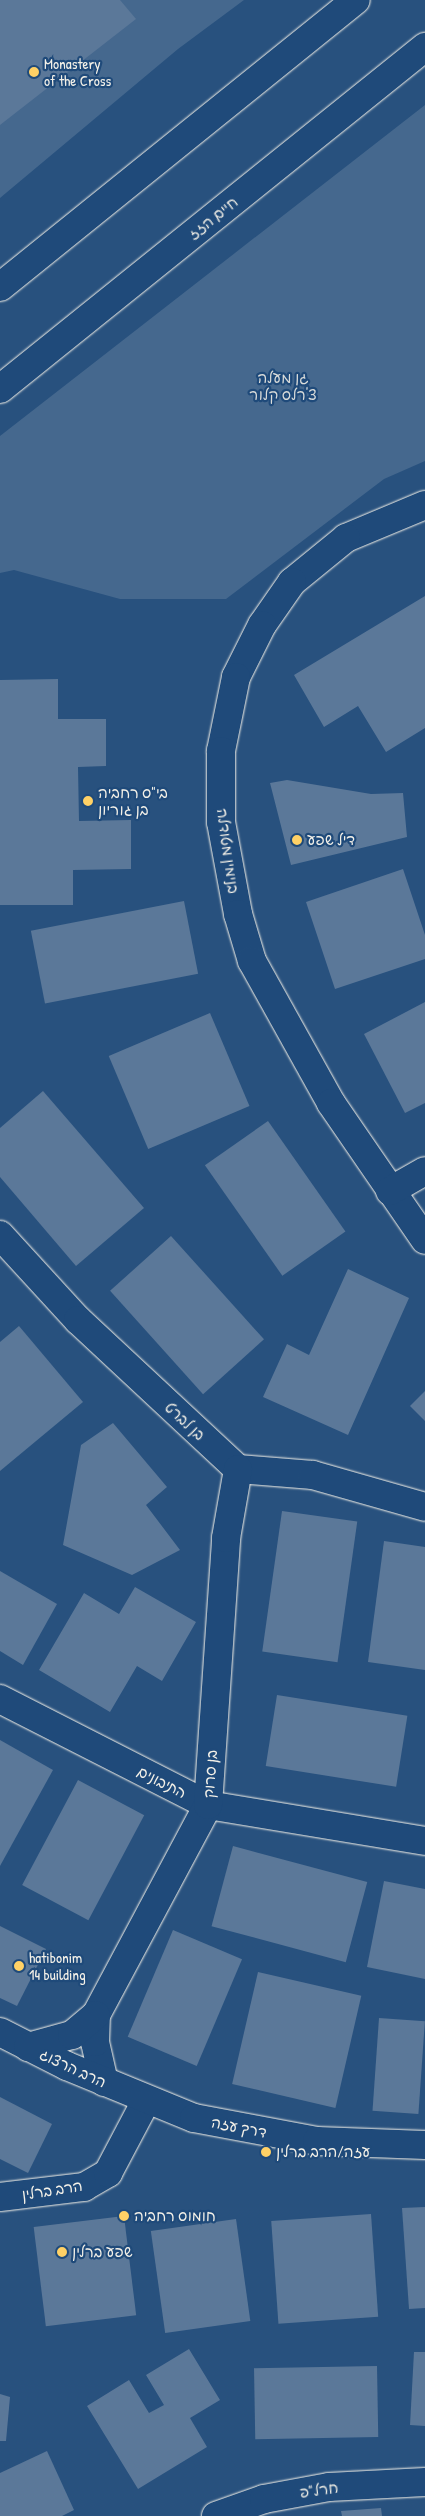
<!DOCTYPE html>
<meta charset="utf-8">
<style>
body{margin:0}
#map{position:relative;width:425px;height:2516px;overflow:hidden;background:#28517e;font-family:"Patrick Hand","Playpen Sans Hebrew",sans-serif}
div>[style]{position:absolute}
.green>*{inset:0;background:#45688e}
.building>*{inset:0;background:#5b7899;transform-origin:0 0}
.roads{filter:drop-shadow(0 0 1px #f4f1e8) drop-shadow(0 0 1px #f4f1e8)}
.minor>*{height:28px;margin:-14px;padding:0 14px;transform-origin:14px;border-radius:14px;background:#1f4a7a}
.tertiary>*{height:28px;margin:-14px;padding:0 14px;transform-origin:14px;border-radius:14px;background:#1f4a7a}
.secondary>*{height:28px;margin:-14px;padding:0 14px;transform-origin:14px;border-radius:14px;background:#1f4a7a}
.dots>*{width:14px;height:14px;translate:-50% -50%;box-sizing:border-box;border:2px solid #1f4a7a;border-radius:50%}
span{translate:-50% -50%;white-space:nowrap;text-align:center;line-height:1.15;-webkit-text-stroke:4.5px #1f4a7a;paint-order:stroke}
.poi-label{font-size:15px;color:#f4f1e8}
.left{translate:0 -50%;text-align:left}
.street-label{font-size:15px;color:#f4f1e8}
.park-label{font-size:15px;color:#dadcda}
</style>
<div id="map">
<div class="green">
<div style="clip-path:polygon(0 0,244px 0,178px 49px,0 198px)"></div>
<div style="clip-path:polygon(425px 105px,425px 461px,384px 479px,226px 599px,120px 599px,14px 570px,0 573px,0 436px)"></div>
</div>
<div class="building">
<div style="clip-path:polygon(0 0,120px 0,136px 19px,0 125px)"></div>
<div style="clip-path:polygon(425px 596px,425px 728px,386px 752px,358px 706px,324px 727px,294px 675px)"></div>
<div style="clip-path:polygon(58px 679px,58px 719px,106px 719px,106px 766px,78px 767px,79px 821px,131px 820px,131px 869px,73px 870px,73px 905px,0 905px,0 680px)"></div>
<div style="clip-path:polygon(287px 780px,371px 794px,403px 793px,407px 837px,291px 865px,270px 783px)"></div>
<div style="clip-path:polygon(403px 869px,425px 935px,425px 959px,335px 989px,306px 902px)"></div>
<div style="left:184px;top:901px;width:74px;height:156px;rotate:79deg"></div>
<div style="clip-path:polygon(425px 1002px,425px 1103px,405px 1113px,364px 1034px)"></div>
<div style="left:210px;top:1013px;width:101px;height:110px;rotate:67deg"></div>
<div style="clip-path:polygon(43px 1091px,144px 1208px,76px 1266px,0 1177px,0 1128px)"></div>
<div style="left:268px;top:1121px;width:135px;height:77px;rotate:55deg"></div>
<div style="left:171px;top:1236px;width:139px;height:82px;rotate:48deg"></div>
<div style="clip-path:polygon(348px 1269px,409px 1298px,348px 1435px,263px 1397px,287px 1344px,309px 1355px)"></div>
<div style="clip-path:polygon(19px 1326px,83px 1402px,0 1471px,0 1342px)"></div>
<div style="clip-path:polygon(425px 1391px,425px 1421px,410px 1406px)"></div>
<div style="clip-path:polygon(113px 1423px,167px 1487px,146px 1505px,180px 1550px,132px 1575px,63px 1545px,81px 1445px)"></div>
<div style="left:282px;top:1511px;width:76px;height:142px;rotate:8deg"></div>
<div style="clip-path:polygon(384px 1541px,425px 1547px,425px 1670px,368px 1662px)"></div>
<div style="clip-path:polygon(0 1571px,57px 1604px,23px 1665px,0 1651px)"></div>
<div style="clip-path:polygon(135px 1587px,196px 1622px,162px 1681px,137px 1666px,110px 1712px,39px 1670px,84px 1593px,119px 1614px)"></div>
<div style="left:277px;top:1695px;width:132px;height:72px;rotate:9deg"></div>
<div style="clip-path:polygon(0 1740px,53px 1770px,0 1866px)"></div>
<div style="left:78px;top:1780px;width:75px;height:119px;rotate:28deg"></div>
<div style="left:233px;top:1846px;width:139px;height:83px;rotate:15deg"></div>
<div style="clip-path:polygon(384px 1881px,425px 1889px,425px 1979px,367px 1967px)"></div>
<div style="clip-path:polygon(0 1926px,46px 1949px,17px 2006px,0 1998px)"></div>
<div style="left:173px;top:1930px;width:75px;height:116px;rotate:23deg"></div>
<div style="left:258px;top:1972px;width:106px;height:115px;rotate:13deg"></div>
<div style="left:379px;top:2018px;width:46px;height:93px;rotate:4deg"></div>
<div style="clip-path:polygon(0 2097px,52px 2124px,28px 2173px,0 2159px)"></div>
<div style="clip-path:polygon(425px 2207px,425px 2308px,409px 2309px,402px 2208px)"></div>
<div style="left:371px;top:2214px;width:103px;height:100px;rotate:86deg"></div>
<div style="left:124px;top:2216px;width:100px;height:91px;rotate:83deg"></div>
<div style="left:236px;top:2219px;width:103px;height:86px;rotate:82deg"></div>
<div style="clip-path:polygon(189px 2349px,220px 2400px,190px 2418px,207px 2447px,138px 2489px,87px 2406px,129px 2380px,149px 2413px,164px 2405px,146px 2375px)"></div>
<div style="clip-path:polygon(414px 2352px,425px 2352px,425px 2426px,410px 2425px)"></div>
<div style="left:377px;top:2366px;width:71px;height:123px;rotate:89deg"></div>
<div style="clip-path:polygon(0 2394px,10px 2397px,6px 2441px,0 2441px)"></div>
<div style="clip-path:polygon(47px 2451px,74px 2510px,62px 2516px,0 2516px,0 2473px)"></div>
<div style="clip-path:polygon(381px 2508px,382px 2516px,342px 2516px,341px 2511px)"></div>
</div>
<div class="roads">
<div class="minor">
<div style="left:425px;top:505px;width:86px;rotate:157.3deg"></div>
<div style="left:346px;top:538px;width:70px;rotate:140.8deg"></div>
<div style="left:292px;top:582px;width:52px;rotate:124.9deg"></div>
<div style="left:262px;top:625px;width:58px;rotate:116.6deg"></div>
<div style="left:236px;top:677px;width:76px;rotate:101.5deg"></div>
<div style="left:221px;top:751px;width:71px;rotate:90deg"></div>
<div style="left:221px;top:822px;width:94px;rotate:79.5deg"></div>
<div style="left:238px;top:914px;width:49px;rotate:73.4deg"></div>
<div style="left:252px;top:961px;width:162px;rotate:60.9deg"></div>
<div style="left:331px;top:1103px;width:166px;rotate:55.5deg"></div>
<div style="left:390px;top:1191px;width:40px;rotate:-29.7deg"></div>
<div style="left:0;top:1235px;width:115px;rotate:47.5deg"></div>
<div style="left:78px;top:1320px;width:219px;rotate:43deg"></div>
<div style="left:238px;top:1469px;width:75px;rotate:4.6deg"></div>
<div style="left:313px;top:1475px;width:116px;rotate:15.9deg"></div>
<div style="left:0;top:1699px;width:233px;rotate:27deg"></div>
<div style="left:208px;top:1805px;width:220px;rotate:9.4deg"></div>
<div style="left:104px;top:2082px;width:41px;rotate:-102.7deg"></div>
<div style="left:95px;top:2042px;width:27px;rotate:-88deg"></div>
<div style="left:96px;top:2015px;width:238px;rotate:-61.9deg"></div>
<div style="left:208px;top:1805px;width:268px;rotate:-86.1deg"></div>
<div style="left:226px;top:1538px;width:70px;rotate:-80.1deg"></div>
<div style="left:0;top:2197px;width:85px;rotate:-6.8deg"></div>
<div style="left:84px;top:2187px;width:28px;rotate:-30deg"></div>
<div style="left:108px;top:2173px;width:81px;rotate:-62.2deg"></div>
<div style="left:216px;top:2516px;width:51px;rotate:-19.5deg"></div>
<div style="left:264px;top:2499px;width:66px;rotate:-10.5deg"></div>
<div style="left:329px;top:2487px;width:96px;rotate:-3deg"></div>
</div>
<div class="tertiary">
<div style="left:0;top:2032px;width:75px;rotate:26.9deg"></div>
<div style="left:67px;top:2066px;width:137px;rotate:22.3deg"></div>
<div style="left:194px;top:2118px;width:125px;rotate:10.6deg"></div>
<div style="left:317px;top:2141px;width:108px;rotate:2.1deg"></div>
<div style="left:28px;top:2047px;width:46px;rotate:-15.3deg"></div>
<div style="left:72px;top:2035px;width:31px;rotate:-40deg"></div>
</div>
<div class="secondary">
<div style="left:0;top:287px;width:457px;rotate:-38.9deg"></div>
<div style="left:0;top:389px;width:546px;rotate:-38.82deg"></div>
</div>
</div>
<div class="dots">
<div style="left:34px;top:72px;background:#ffd166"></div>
<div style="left:88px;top:801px;background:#ffd166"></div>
<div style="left:297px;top:840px;background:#ffd166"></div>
<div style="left:19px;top:1966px;background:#ffd166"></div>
<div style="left:266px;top:2152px;background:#ffd166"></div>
<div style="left:124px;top:2216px;background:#ffd166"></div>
<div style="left:62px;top:2252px;background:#ffd166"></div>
</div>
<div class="poi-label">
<span class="left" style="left:44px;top:72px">Monastery<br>of the Cross</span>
<span class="left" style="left:98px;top:801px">בי"ס רחביה<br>בן גוריון</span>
<span class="left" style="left:307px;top:840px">דיל שפע</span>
<span class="left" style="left:29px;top:1966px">hatibonim<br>14 building</span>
<span class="left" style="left:276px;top:2152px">עזה/הרב ברלין</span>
<span class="left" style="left:134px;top:2216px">חומוס רחביה</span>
<span class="left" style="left:72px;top:2252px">שפע ברלין</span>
</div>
<div class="street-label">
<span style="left:213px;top:218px;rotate:-39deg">חיים הזז</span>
<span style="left:228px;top:851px;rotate:82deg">בנימין מטודלה</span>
<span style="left:185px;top:1421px;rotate:43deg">בן לברט</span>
<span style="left:210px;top:1774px;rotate:-86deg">בן סרוק</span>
<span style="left:162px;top:1782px;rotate:27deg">התיבונים</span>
<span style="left:73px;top:2068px;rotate:25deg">הרב הרצוג</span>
<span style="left:239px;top:2127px;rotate:11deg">דרך עזה</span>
<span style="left:52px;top:2190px;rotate:-9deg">הרב ברלין</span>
<span style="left:319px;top:2490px;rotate:-8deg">חרל"פ</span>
</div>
<div class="park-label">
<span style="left:283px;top:386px">גן מעלה<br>צ'רלס קלור</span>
</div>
</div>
